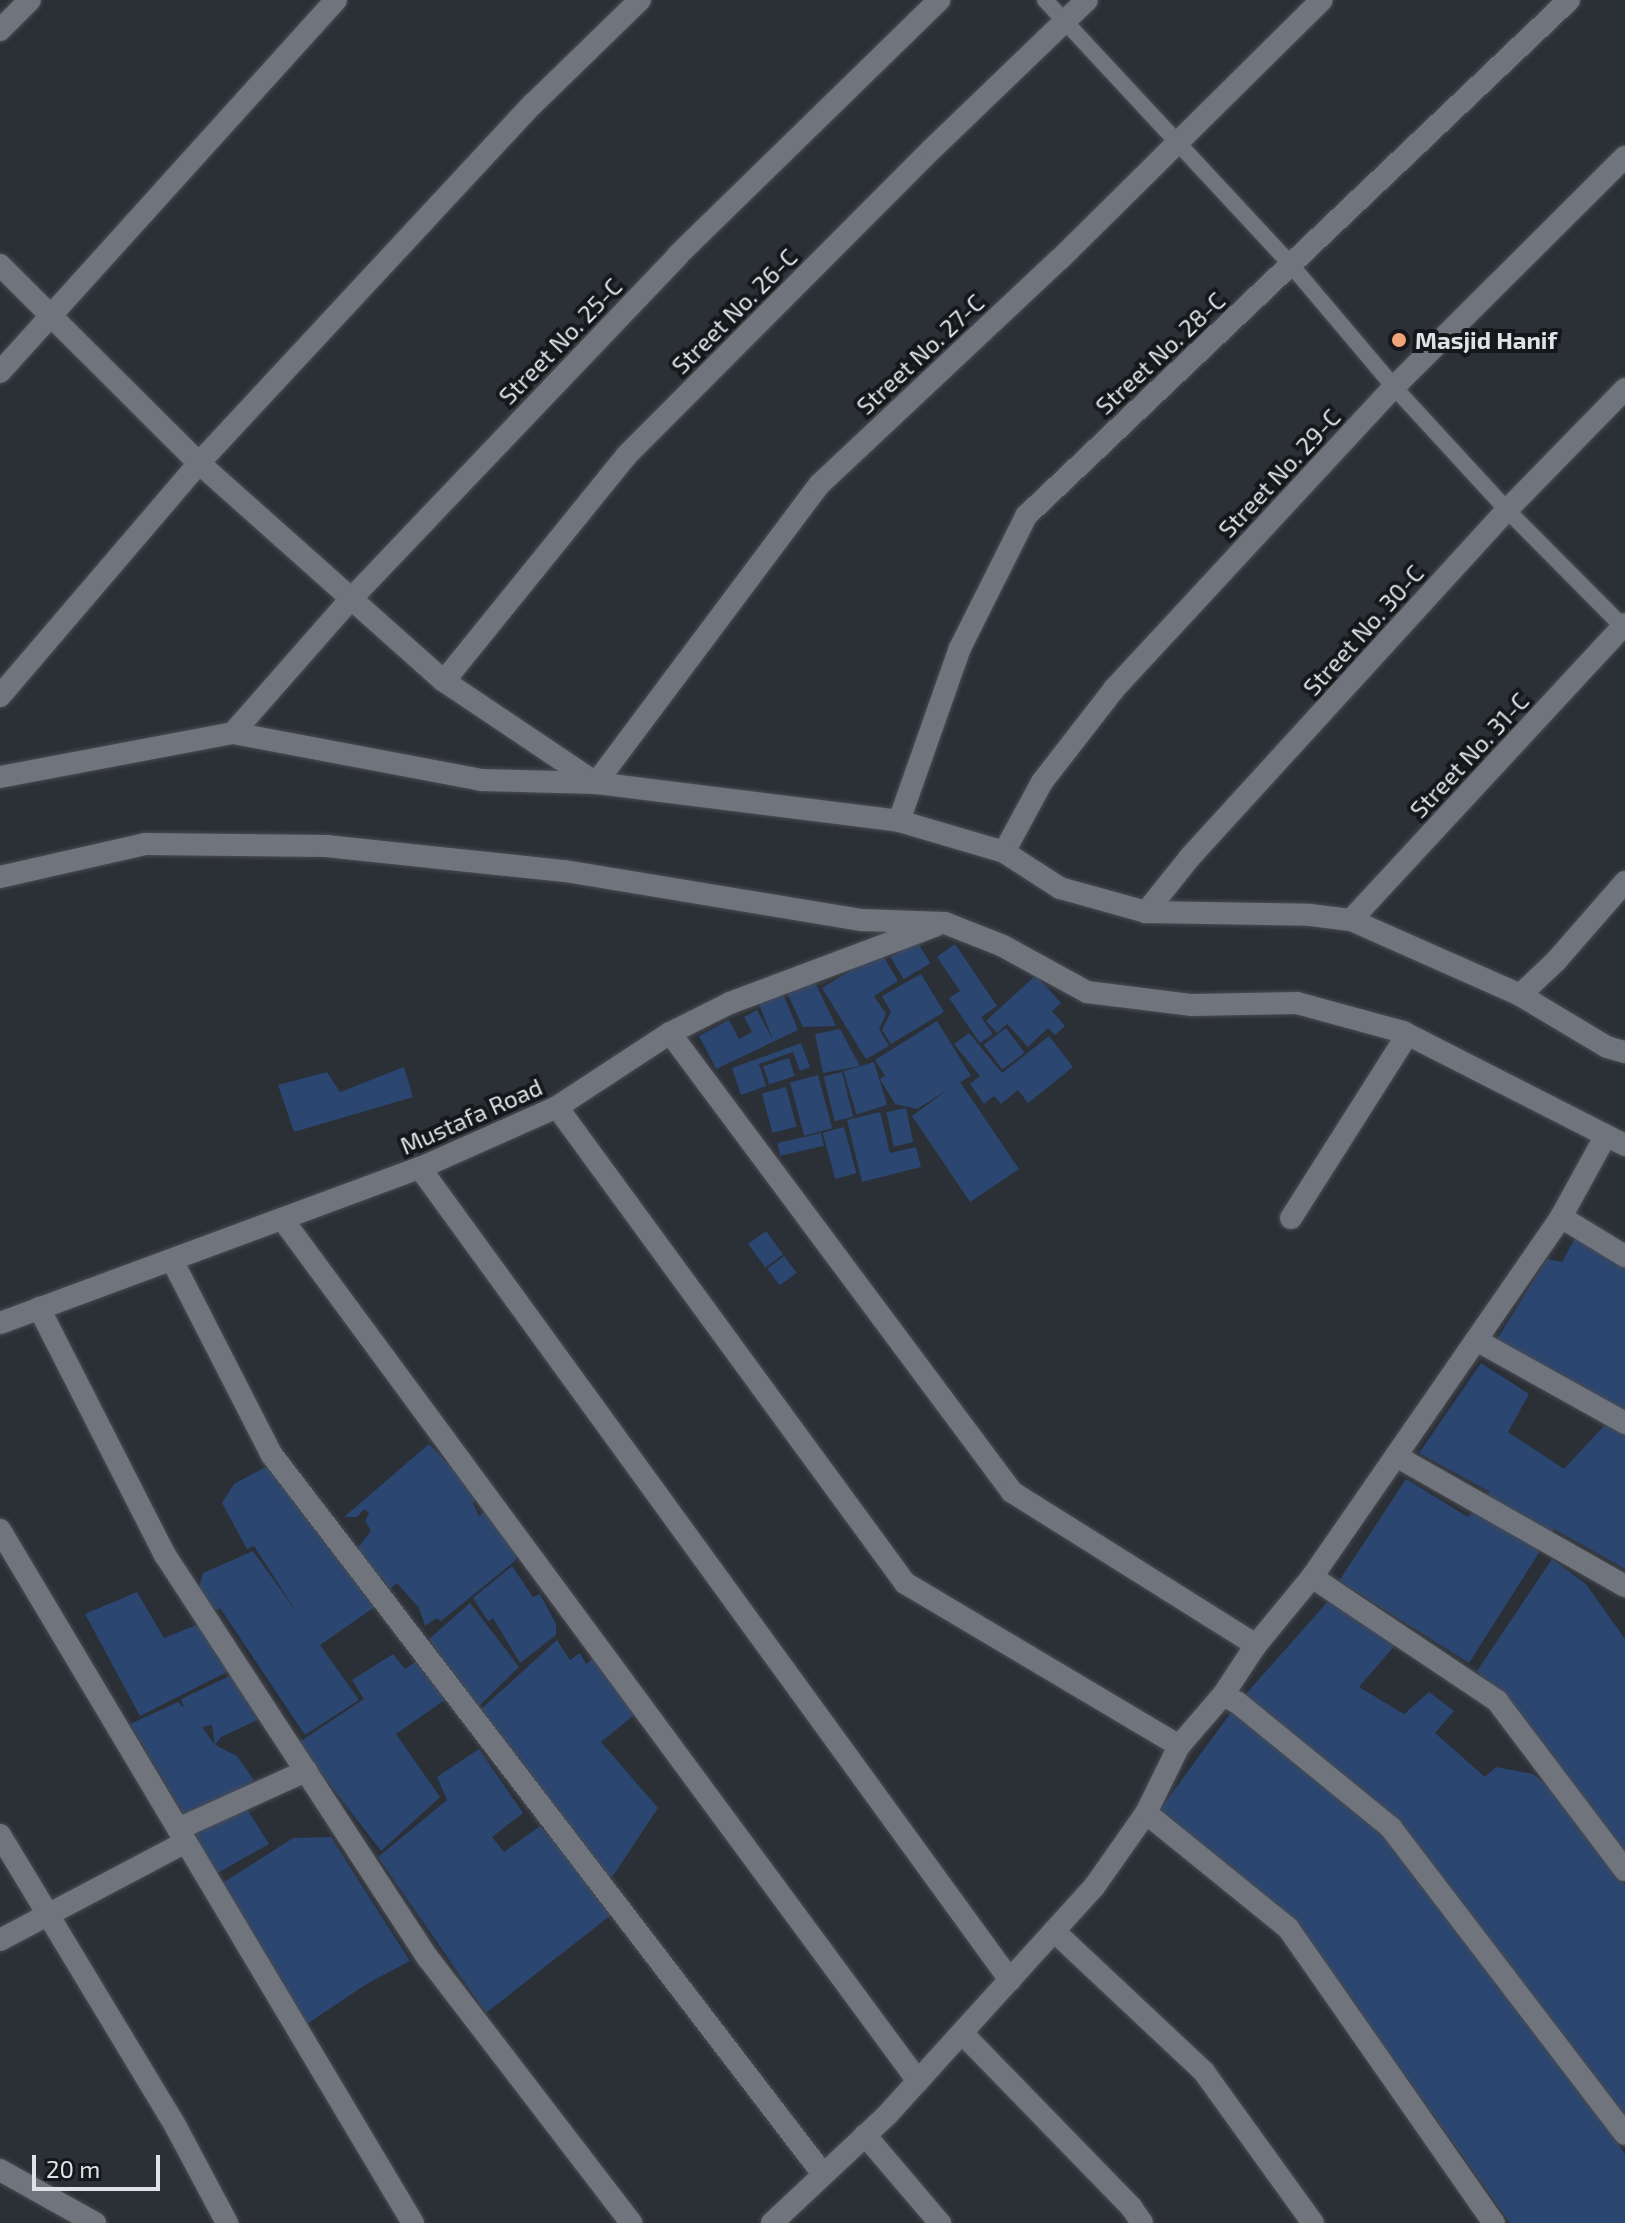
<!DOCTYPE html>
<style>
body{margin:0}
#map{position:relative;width:1625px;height:2223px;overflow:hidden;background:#2b2f36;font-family:"Exo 2",sans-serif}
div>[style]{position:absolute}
.building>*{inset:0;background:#2b4671;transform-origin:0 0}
.roads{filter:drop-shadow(0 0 2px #484c51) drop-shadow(0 0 2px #484c51)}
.service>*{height:16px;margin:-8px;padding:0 8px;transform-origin:8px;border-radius:8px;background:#6f747d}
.minor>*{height:22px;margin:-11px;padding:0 11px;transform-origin:11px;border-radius:11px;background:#6f747d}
.tertiary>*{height:22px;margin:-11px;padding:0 11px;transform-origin:11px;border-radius:11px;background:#6f747d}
.dots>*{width:22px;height:22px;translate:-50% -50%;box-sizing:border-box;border:4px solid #15171a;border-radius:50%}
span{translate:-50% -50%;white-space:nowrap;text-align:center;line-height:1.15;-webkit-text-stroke:8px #15171a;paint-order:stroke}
.street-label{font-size:24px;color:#dfe2e6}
.poi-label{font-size:24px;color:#dfe2e6;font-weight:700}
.left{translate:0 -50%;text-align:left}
.scale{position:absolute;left:32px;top:2155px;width:128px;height:36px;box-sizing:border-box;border:4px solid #dfe2e6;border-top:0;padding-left:10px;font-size:24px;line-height:28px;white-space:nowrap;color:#dfe2e6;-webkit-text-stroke:6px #15171a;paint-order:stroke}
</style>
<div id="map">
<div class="building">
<div style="left:917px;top:941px;width:26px;height:31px;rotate:59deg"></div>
<div style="clip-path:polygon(955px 944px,997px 1006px,981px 1017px,993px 1034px,980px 1043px,949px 998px,960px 991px,937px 957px)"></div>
<div style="clip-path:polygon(881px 952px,898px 981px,874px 996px,886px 1014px,879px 1029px,889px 1046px,866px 1059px,822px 988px)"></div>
<div style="clip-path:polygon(921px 974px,944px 1012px,891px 1044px,882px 1030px,891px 1012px,882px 996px)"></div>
<div style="clip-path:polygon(1036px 975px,1061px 1003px,1052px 1011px,1065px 1026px,1055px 1035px,1048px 1028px,1028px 1047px,1007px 1024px,997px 1033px,986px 1021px)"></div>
<div style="clip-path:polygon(812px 976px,836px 1026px,803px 1027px,785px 989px)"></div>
<div style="clip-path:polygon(783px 994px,798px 1030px,716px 1069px,699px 1036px,729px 1020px,739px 1039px,752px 1032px,744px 1017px,757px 1010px,773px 1040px,759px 1004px)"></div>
<div style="clip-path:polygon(937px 1021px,971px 1076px,960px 1082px,1019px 1169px,970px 1202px,912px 1116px,949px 1089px,917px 1109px,895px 1104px,880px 1079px,885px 1076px,875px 1060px)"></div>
<div style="left:1006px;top:1028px;width:31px;height:28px;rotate:53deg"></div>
<div style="clip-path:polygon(840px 1029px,860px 1066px,823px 1073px,815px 1034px)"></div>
<div style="clip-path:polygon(969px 1033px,1002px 1073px,1049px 1036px,1073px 1067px,1028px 1103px,1018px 1090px,1001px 1104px,994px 1096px,984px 1104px,970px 1084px,980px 1076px,954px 1044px)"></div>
<div style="clip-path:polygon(801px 1043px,810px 1067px,800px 1071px,793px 1052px,759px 1064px,766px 1086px,741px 1095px,732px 1068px)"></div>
<div style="left:789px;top:1058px;width:19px;height:27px;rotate:72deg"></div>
<div style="left:874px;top:1062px;width:45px;height:32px;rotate:73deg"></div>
<div style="clip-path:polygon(404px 1067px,413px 1097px,294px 1132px,278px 1085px,327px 1072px,340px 1092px)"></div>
<div style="left:842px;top:1072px;width:46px;height:19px;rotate:76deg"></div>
<div style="left:818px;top:1075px;width:55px;height:29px;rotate:75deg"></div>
<div style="left:786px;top:1087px;width:41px;height:25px;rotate:75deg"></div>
<div style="left:906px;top:1108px;width:35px;height:20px;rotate:78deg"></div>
<div style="clip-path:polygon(880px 1112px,890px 1153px,916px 1147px,921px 1167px,862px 1182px,847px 1120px)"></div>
<div style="left:844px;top:1127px;width:48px;height:22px;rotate:75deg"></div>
<div style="left:821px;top:1133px;width:13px;height:45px;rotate:77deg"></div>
<div style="clip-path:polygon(1580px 1229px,1625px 1256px,1625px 1415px,1497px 1339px,1547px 1259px,1562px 1262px)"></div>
<div style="left:766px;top:1231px;width:29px;height:22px;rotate:54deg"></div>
<div style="left:784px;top:1256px;width:21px;height:21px;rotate:53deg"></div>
<div style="clip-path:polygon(1481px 1363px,1529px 1394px,1508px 1432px,1564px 1469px,1613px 1416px,1625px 1425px,1625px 1569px,1554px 1529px,1469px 1663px,1339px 1581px,1406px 1479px,1468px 1517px,1490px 1492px,1419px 1453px)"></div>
<div style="clip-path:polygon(429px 1444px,447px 1463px,455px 1461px,476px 1498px,473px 1503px,479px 1516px,489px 1509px,520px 1547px,515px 1561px,441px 1621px,437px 1618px,425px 1626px,419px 1608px,397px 1583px,389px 1590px,382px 1578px,375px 1581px,355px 1551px,371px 1531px,365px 1521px,369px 1513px,364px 1509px,357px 1517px,344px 1517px)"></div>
<div style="clip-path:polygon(282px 1458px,379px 1604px,320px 1645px,359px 1700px,305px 1735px,220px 1608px,210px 1613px,198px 1591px,203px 1573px,253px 1551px,298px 1614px,254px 1546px,247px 1549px,222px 1503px,234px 1484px)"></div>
<div style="clip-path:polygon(1552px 1559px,1586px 1584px,1625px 1639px,1625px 1864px,1477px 1671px)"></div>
<div style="clip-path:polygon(512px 1566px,533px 1597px,540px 1594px,556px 1624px,556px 1635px,520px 1663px,493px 1618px,488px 1621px,473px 1598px)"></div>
<div style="clip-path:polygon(137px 1592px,164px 1638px,219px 1616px,241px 1665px,140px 1716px,85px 1614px)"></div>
<div style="clip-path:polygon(1330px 1599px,1396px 1644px,1359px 1687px,1404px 1714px,1429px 1692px,1454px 1711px,1435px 1733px,1485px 1777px,1496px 1767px,1533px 1774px,1567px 1802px,1625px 1885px,1625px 2115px,1452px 1893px,1444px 1897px,1625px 2154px,1625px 2223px,1510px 2223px,1296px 1922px,1153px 1819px,1238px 1703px)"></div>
<div style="clip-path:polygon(470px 1603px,519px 1667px,474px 1711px,429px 1639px)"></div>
<div style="clip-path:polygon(557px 1640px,570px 1660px,580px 1653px,586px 1664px,599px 1655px,639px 1711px,601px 1742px,658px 1808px,613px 1876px,601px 1875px,478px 1712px)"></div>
<div style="clip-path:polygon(393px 1654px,405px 1669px,421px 1658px,452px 1695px,396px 1734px,440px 1797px,381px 1851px,298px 1743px,364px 1699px,352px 1680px)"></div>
<div style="clip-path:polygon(238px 1672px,266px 1716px,221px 1737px,215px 1745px,212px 1725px,202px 1727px,215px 1745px,237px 1756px,254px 1780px,247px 1789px,187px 1820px,130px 1724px,178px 1702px,184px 1708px,181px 1699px)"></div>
<div style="clip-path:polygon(479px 1749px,523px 1813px,492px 1837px,504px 1852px,540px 1826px,616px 1911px,486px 2013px,378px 1857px,447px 1800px,437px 1777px)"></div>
<div style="clip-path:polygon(244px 1804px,269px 1844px,212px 1876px,193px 1827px)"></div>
<div style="clip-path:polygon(331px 1837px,410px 1961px,368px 1983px,301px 2028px,221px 1884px,293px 1838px)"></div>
</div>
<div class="roads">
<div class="service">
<div style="left:1045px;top:0;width:362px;rotate:47.1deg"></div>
<div style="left:1291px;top:265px;width:160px;rotate:49.8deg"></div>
<div style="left:1394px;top:387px;width:167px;rotate:47.4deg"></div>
<div style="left:1507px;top:510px;width:165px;rotate:45.2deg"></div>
</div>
<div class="minor">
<div style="left:0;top:30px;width:42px;rotate:-45deg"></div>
<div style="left:0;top:265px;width:281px;rotate:44.9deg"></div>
<div style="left:199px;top:463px;width:328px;rotate:41.7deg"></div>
<div style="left:444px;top:681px;width:183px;rotate:33.9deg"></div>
<div style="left:596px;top:783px;width:374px;rotate:-53.2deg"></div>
<div style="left:820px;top:484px;width:329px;rotate:-43.2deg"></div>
<div style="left:1060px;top:259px;width:368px;rotate:-44.7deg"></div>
<div style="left:0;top:372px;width:501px;rotate:-47.91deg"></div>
<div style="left:444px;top:681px;width:289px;rotate:-51deg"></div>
<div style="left:626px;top:456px;width:432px;rotate:-45.1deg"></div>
<div style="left:931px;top:150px;width:216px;rotate:-43.9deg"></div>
<div style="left:0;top:696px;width:306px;rotate:-49.5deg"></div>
<div style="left:199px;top:463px;width:490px;rotate:-47.1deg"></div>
<div style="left:533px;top:104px;width:149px;rotate:-44.2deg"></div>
<div style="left:233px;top:733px;width:177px;rotate:-48.7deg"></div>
<div style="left:350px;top:600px;width:476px;rotate:-46.4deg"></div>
<div style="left:678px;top:255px;width:365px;rotate:-44.3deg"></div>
<div style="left:899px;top:821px;width:183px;rotate:-70.6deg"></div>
<div style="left:960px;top:648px;width:148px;rotate:-63.4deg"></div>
<div style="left:1026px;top:516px;width:749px;rotate:-43.54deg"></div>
<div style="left:1004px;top:852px;width:80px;rotate:-61.5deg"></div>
<div style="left:1042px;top:782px;width:119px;rotate:-52.2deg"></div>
<div style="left:1115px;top:688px;width:410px;rotate:-47.2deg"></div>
<div style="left:1394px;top:387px;width:326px;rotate:-44.9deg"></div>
<div style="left:1146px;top:912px;width:70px;rotate:-51.3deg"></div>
<div style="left:1190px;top:857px;width:470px;rotate:-47.6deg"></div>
<div style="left:1507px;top:510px;width:169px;rotate:-45.7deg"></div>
<div style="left:1351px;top:920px;width:403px;rotate:-47.2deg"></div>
<div style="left:1520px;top:995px;width:50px;rotate:-43.4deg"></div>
<div style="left:1556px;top:961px;width:105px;rotate:-48.9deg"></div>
<div style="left:670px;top:1033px;width:572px;rotate:53.31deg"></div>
<div style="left:1012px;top:1492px;width:288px;rotate:32.1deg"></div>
<div style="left:557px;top:1107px;width:590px;rotate:53.83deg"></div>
<div style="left:905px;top:1583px;width:319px;rotate:30.7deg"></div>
<div style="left:420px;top:1168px;width:1004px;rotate:54deg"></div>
<div style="left:1561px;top:1217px;width:75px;rotate:31.4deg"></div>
<div style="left:1291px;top:1218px;width:217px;rotate:-57.6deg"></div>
<div style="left:283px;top:1220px;width:1070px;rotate:53.59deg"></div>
<div style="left:172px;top:1260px;width:219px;rotate:62.9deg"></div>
<div style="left:272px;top:1455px;width:906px;rotate:52.54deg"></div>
<div style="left:39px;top:1308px;width:277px;rotate:63deg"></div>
<div style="left:165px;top:1555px;width:481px;rotate:56.9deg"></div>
<div style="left:428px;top:1958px;width:334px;rotate:52.5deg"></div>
<div style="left:1476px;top:1340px;width:171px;rotate:29.1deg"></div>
<div style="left:1396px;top:1456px;width:263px;rotate:29.6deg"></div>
<div style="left:0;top:1530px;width:807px;rotate:59.21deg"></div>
<div style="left:1312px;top:1577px;width:223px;rotate:33.8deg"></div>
<div style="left:1497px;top:1701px;width:212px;rotate:52.9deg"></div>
<div style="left:1223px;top:1695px;width:17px;rotate:28deg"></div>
<div style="left:1238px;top:1703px;width:198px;rotate:39.2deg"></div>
<div style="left:1391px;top:1828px;width:385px;rotate:52.6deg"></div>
<div style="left:1146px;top:1813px;width:183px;rotate:39deg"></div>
<div style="left:1288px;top:1928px;width:360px;rotate:55.1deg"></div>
<div style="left:178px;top:1829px;width:141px;rotate:-24.4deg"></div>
<div style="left:1054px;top:1931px;width:206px;rotate:43.2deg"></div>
<div style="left:1204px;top:2072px;width:186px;rotate:54.2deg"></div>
<div style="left:0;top:1940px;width:210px;rotate:-27.8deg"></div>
<div style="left:962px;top:2033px;width:243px;rotate:45.8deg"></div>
<div style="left:1131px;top:2207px;width:19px;rotate:55deg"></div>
<div style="left:865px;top:2135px;width:116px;rotate:49.6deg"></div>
<div style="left:0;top:2170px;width:109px;rotate:29.2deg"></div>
<div style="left:772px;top:2223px;width:159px;rotate:-43.2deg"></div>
<div style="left:888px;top:2114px;width:307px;rotate:-47.8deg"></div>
<div style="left:1094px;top:1887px;width:90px;rotate:-54.9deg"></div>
<div style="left:1146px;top:1813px;width:75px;rotate:-63.8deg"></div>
<div style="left:1179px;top:1746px;width:67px;rotate:-49.2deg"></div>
<div style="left:1223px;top:1695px;width:60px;rotate:-56.6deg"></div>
<div style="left:1256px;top:1645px;width:88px;rotate:-50.5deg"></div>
<div style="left:1312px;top:1577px;width:438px;rotate:-55.3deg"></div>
<div style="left:1561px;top:1217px;width:91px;rotate:-61.2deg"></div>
</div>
<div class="tertiary">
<div style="left:0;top:777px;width:237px;rotate:-10.7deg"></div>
<div style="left:233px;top:733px;width:252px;rotate:10.7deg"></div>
<div style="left:481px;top:780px;width:115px;rotate:1.5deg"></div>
<div style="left:596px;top:783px;width:305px;rotate:7.1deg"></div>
<div style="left:899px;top:821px;width:109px;rotate:16.4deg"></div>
<div style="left:1004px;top:852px;width:67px;rotate:32.7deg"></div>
<div style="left:1060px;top:888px;width:89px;rotate:15.6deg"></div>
<div style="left:1146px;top:912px;width:164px;rotate:1deg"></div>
<div style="left:1310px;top:915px;width:41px;rotate:7deg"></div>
<div style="left:1351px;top:920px;width:185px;rotate:23.9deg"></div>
<div style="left:1520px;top:995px;width:101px;rotate:30.9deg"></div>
<div style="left:1607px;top:1047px;width:19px;rotate:16deg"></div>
<div style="left:0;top:877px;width:149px;rotate:-12.8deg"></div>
<div style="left:145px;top:844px;width:181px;rotate:0.6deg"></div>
<div style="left:326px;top:846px;width:240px;rotate:6deg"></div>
<div style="left:565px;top:871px;width:301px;rotate:9.4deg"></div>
<div style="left:862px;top:920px;width:83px;rotate:2.1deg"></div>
<div style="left:945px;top:923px;width:62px;rotate:21.6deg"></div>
<div style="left:1003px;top:946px;width:96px;rotate:28.7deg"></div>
<div style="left:1087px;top:992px;width:106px;rotate:7.1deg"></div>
<div style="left:1192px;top:1005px;width:105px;rotate:-1.1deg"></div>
<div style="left:1297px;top:1003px;width:110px;rotate:15.3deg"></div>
<div style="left:1403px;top:1032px;width:249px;rotate:27deg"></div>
<div style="left:0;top:1323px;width:448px;rotate:-20.3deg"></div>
<div style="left:420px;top:1168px;width:150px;rotate:-24deg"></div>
<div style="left:557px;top:1107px;width:135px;rotate:-33.2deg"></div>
<div style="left:670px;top:1033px;width:67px;rotate:-26.6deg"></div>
<div style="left:730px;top:1003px;width:219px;rotate:-20.6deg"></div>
<div style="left:0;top:1835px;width:341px;rotate:58.9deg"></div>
<div style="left:176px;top:2127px;width:109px;rotate:62deg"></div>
</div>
</div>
<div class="dots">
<div style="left:1399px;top:340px;background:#efa378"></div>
</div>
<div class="street-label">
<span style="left:734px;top:311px;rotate:-45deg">Street No. 26-C</span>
<span style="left:560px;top:341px;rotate:-46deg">Street No. 25-C</span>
<span style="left:1160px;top:353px;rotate:-43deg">Street No. 28-C</span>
<span style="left:920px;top:354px;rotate:-43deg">Street No. 27-C</span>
<span style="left:1279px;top:473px;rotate:-47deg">Street No. 29-C</span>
<span style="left:1363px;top:630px;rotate:-48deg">Street No. 30-C</span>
<span style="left:1469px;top:755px;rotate:-47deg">Street No. 31-C</span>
<span style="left:471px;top:1116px;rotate:-24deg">Mustafa Road</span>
</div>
<div class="poi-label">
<span class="left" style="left:1415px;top:340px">Masjid Hanif</span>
</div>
<div class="scale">20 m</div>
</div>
